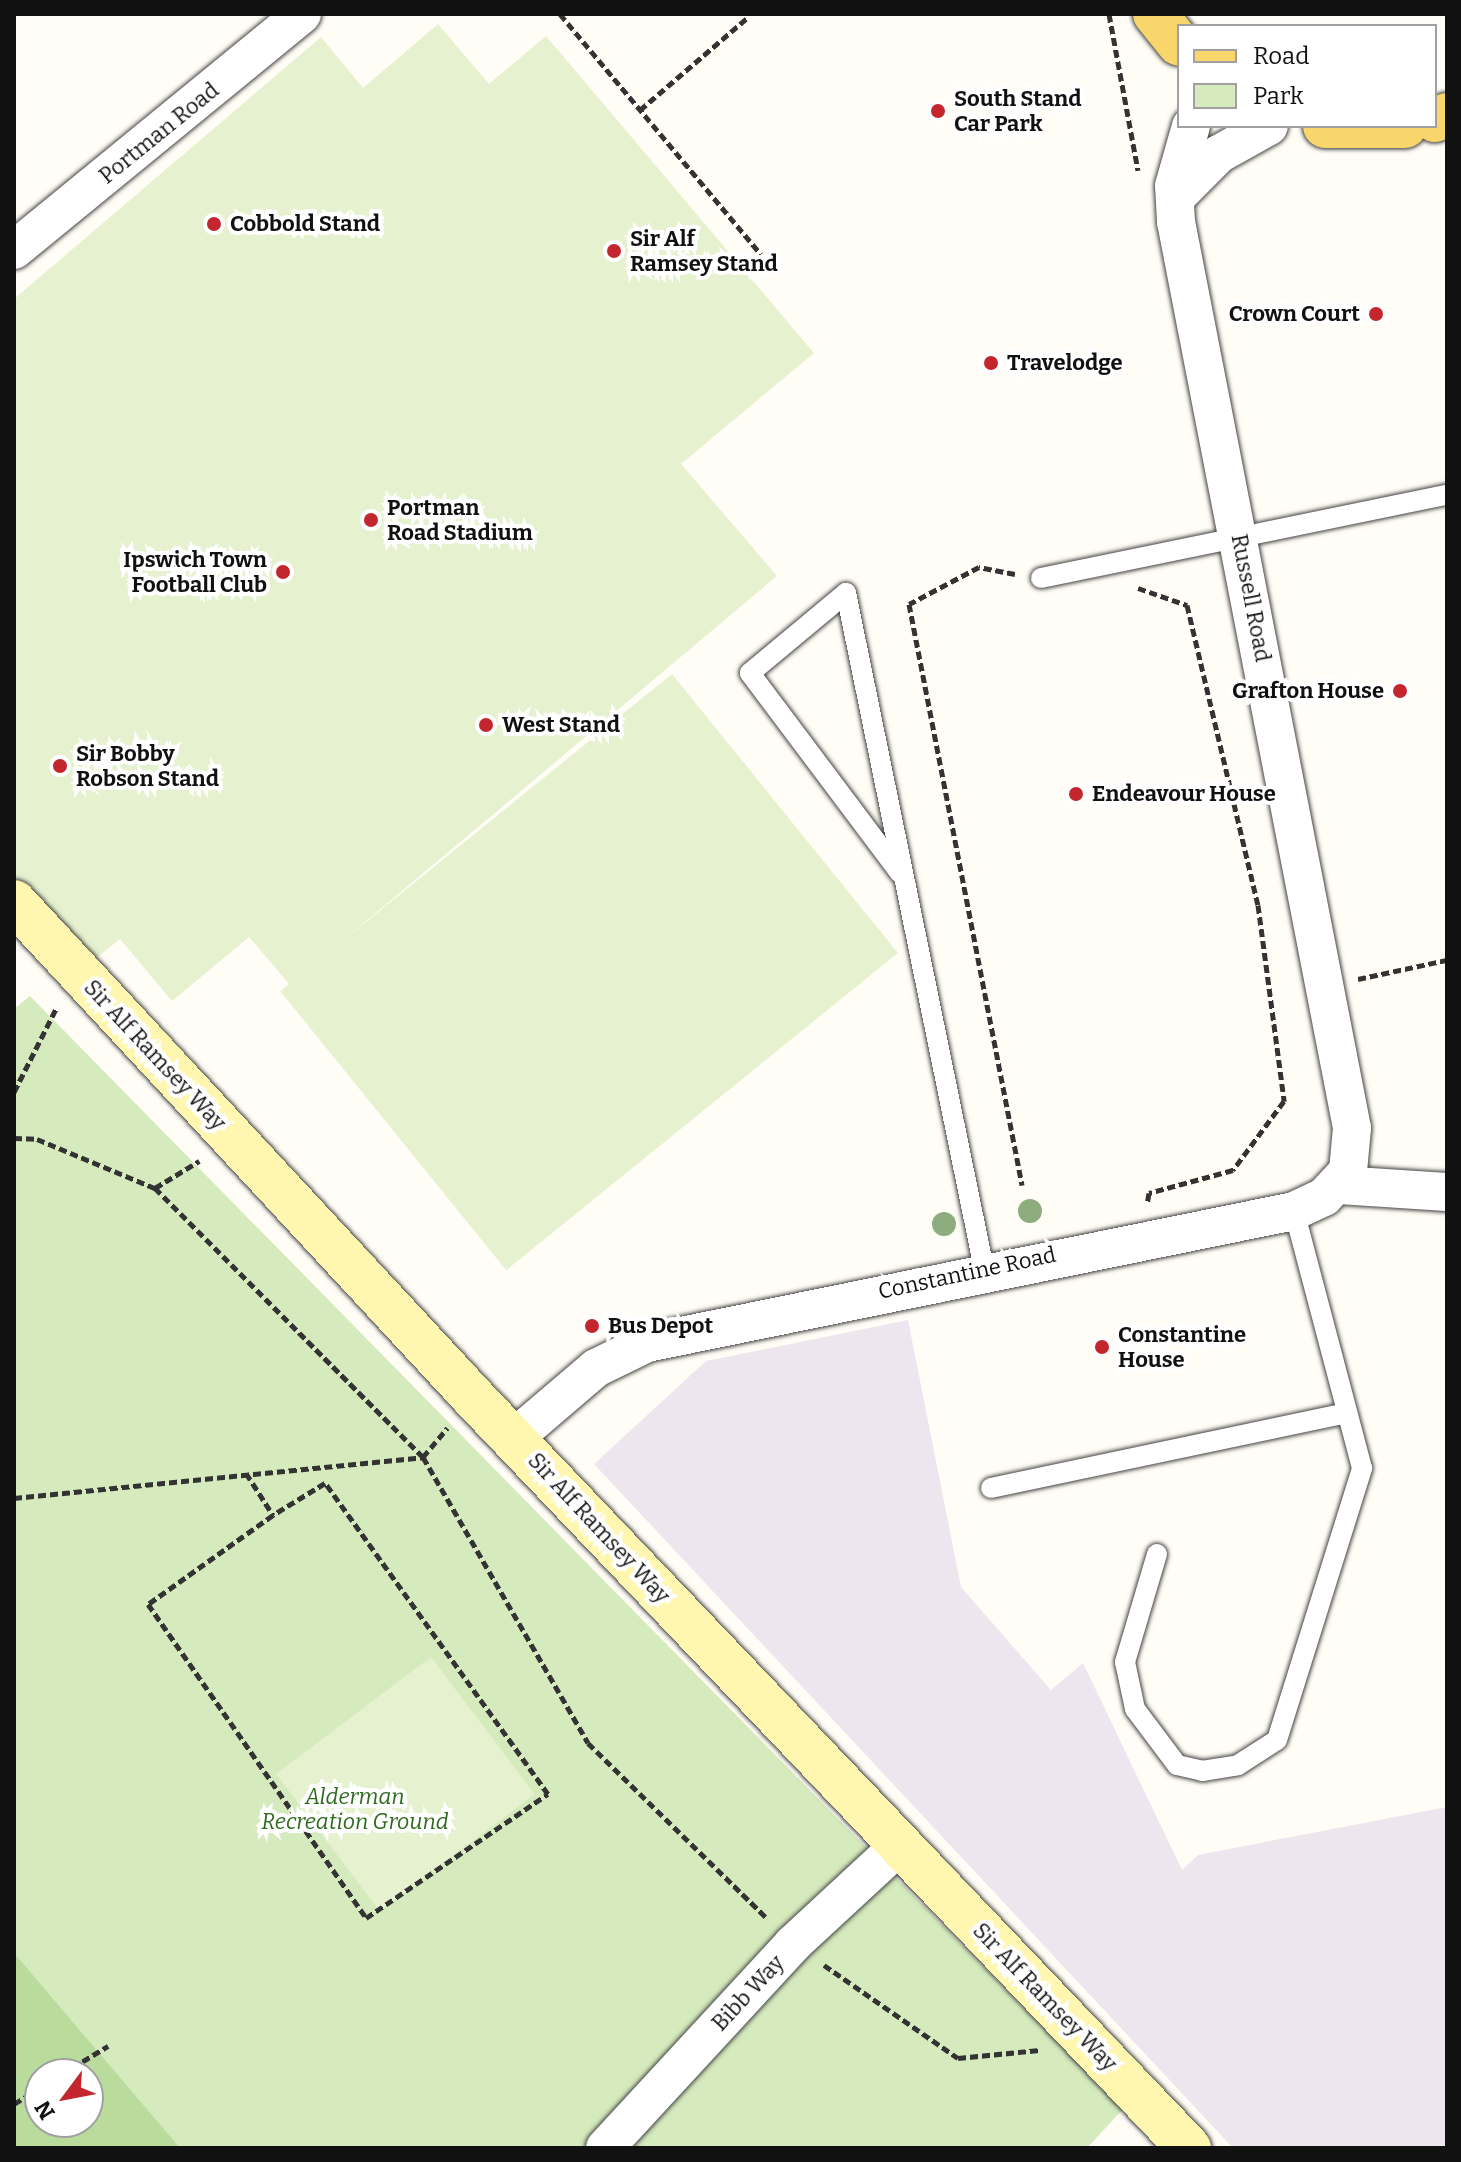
<!DOCTYPE html>
<style>
body{margin:0}
#map{position:relative;width:1461px;height:2162px;overflow:hidden;background:#fffdf5;font-family:Bitter,serif}
div>[style]{position:absolute}
.industrial>*{inset:0;background:#eee6ef}
.green>*{inset:0;background:#d5ebbd}
.forest>*{inset:0;background:#b9dc9c}
.pitch>*{inset:0;background:#e6f2cf;transform-origin:0 0}
.path>*{height:5px;margin-top:-2.5px;transform-origin:0;background:repeating-linear-gradient(90deg,#333 0 8px,transparent 0 12px)}
.roads{filter:drop-shadow(0 0 2px #444) drop-shadow(0 0 2px #444)}
.lane>*{height:20px;margin:-10px;padding:0 10px;transform-origin:10px;border-radius:10px;background:#fff}
.street>*{height:38px;margin:-19px;padding:0 19px;transform-origin:19px;border-radius:19px;background:#fff}
.secondary>*{height:44px;margin:-22px;padding:0 22px;transform-origin:22px;border-radius:22px;background:#fff6b0}
.primary>*{height:44px;margin:-22px;padding:0 22px;transform-origin:22px;border-radius:22px;background:#f9d66b}
.trees>*{width:24px;height:24px;margin:-12px;border-radius:50%;background:#8dad7f}
.dots>*{width:22px;height:22px;translate:-50% -50%;box-sizing:border-box;border:4px solid #fff;border-radius:50%}
span{translate:-50% -50%;white-space:nowrap;text-align:center;line-height:1.15;-webkit-text-stroke:8px #fff;paint-order:stroke}
.poi-label{font-size:22px;color:#111;font-weight:700}
.left{translate:0 -50%;text-align:left}
.right{translate:-100% -50%;text-align:right}
.street-label{font-size:22px;color:#111}
.park-label{font-size:22px;color:#2f6b1f;font-style:italic}
.frame{position:absolute;inset:0;border:16px solid #111;pointer-events:none}
.legend{position:absolute;left:1177px;top:24px;width:260px;height:104px;box-sizing:border-box;background:#fff;border:2px solid #a0a0a0;margin:0;padding:10px 14px;list-style:none;font-size:24px;color:#111}
.legend li{display:flex;align-items:center;gap:16px;height:40px}
.legend b{width:40px;border:2px solid #a0a0a0}
.north{position:absolute;left:24px;top:2058px;width:80px;height:80px;box-sizing:border-box;background:#fff;border:2px solid #a0a0a0;border-radius:50%;rotate:238deg;font-size:22px;font-weight:700;line-height:32px;text-align:center;color:#111}
.north::after{content:'';display:block;margin:auto;width:28px;height:36px;background:#c4262e;clip-path:polygon(50% 0,100% 100%,50% 72%,0 100%)}
</style>
<div id="map">
<div class="industrial">
<div style="clip-path:polygon(908px 1320px,961px 1587px,1051px 1690px,1083px 1663px,1182px 1870px,1198px 1855px,1447px 1807px,1447px 2148px,1233px 2148px,594px 1464px,706px 1361px)"></div>
</div>
<div class="green">
<div style="clip-path:polygon(evenodd,30px 996px,1123px 2109px,1087px 2148px,14px 2148px,14px 1009px,30px 996px,40px 2074px,88px 2074px,88px 2122px,40px 2122px,40px 2074px)"></div>
</div>
<div class="forest">
<div style="clip-path:polygon(evenodd,14px 1953px,180px 2148px,14px 2148px,14px 1953px,40px 2074px,88px 2074px,88px 2122px,40px 2122px,40px 2074px)"></div>
</div>
<div class="pitch">
<div style="clip-path:polygon(438px 24px,489px 84px,546px 36px,814px 353px,681px 464px,777px 576px,290px 985px,249px 937px,172px 1001px,120px 939px,83px 969px,14px 888px,14px 299px,321px 37px,363px 88px)"></div>
<div style="left:672px;top:674px;width:359px;height:504px;rotate:51deg"></div>
<div style="left:431px;top:1657px;width:172px;height:194px;rotate:53deg"></div>
</div>
<div class="path">
<div style="left:560px;top:14px;width:313px;rotate:50.1deg"></div>
<div style="left:1109px;top:14px;width:159px;rotate:79.5deg"></div>
<div style="left:640px;top:110px;width:141px;rotate:-40.7deg"></div>
<div style="left:1015px;top:574px;width:37px;rotate:-169deg"></div>
<div style="left:979px;top:567px;width:79px;rotate:152.1deg"></div>
<div style="left:909px;top:604px;width:592px;rotate:78.99deg"></div>
<div style="left:1138px;top:588px;width:52px;rotate:19.1deg"></div>
<div style="left:1187px;top:605px;width:308px;rotate:76.7deg"></div>
<div style="left:1258px;top:905px;width:198px;rotate:82.4deg"></div>
<div style="left:1284px;top:1101px;width:86px;rotate:126.5deg"></div>
<div style="left:1233px;top:1170px;width:87px;rotate:164.7deg"></div>
<div style="left:1149px;top:1193px;width:11px;rotate:100deg"></div>
<div style="left:1358px;top:979px;width:91px;rotate:-12.1deg"></div>
<div style="left:14px;top:1092px;width:95px;rotate:-63.2deg"></div>
<div style="left:14px;top:1138px;width:23px;rotate:2deg"></div>
<div style="left:37px;top:1139px;width:128px;rotate:22.6deg"></div>
<div style="left:155px;top:1188px;width:380px;rotate:45.1deg"></div>
<div style="left:423px;top:1457px;width:330px;rotate:60deg"></div>
<div style="left:588px;top:1743px;width:250px;rotate:44.4deg"></div>
<div style="left:155px;top:1188px;width:52px;rotate:-31.5deg"></div>
<div style="left:246px;top:1473px;width:50px;rotate:57.3deg"></div>
<div style="left:273px;top:1515px;width:153px;rotate:144.5deg"></div>
<div style="left:148px;top:1604px;width:382px;rotate:55.2deg"></div>
<div style="left:366px;top:1918px;width:220px;rotate:-34.3deg"></div>
<div style="left:548px;top:1794px;width:383px;rotate:-125.6deg"></div>
<div style="left:325px;top:1483px;width:61px;rotate:148.4deg"></div>
<div style="left:14px;top:1498px;width:411px;rotate:-5.7deg"></div>
<div style="left:423px;top:1457px;width:38px;rotate:-50deg"></div>
<div style="left:824px;top:1965px;width:163px;rotate:34.8deg"></div>
<div style="left:958px;top:2058px;width:82px;rotate:-5.6deg"></div>
<div style="left:62px;top:2074px;width:54px;rotate:-31.3deg"></div>
<div style="left:14px;top:2104px;width:31px;rotate:-32deg"></div>
</div>
<div class="roads">
<div class="lane">
<div style="left:1041px;top:578px;width:414px;rotate:-11.6deg"></div>
<div style="left:900px;top:873px;width:250px;rotate:-126.9deg"></div>
<div style="left:750px;top:673px;width:125px;rotate:-39.8deg"></div>
<div style="left:846px;top:593px;width:690px;rotate:78.46deg"></div>
<div style="left:991px;top:1488px;width:364px;rotate:-11.9deg"></div>
<div style="left:1157px;top:1554px;width:113px;rotate:106.5deg"></div>
<div style="left:1125px;top:1662px;width:48px;rotate:78deg"></div>
<div style="left:1135px;top:1709px;width:70px;rotate:53.1deg"></div>
<div style="left:1177px;top:1765px;width:26px;rotate:13deg"></div>
<div style="left:1202px;top:1771px;width:36px;rotate:-9deg"></div>
<div style="left:1238px;top:1765px;width:46px;rotate:-32.7deg"></div>
<div style="left:1277px;top:1740px;width:285px;rotate:-72.6deg"></div>
<div style="left:1362px;top:1468px;width:266px;rotate:-104.8deg"></div>
</div>
<div class="street">
<div style="left:1175px;top:198px;width:62px;rotate:-45deg"></div>
<div style="left:1219px;top:154px;width:57px;rotate:-29.2deg"></div>
<div style="left:14px;top:250px;width:372px;rotate:-39.3deg"></div>
<div style="left:1339px;top:1185px;width:108px;rotate:3.7deg"></div>
<div style="left:514px;top:1438px;width:108px;rotate:-40.5deg"></div>
<div style="left:596px;top:1368px;width:57px;rotate:-26.1deg"></div>
<div style="left:647px;top:1343px;width:660px;rotate:-11.53deg"></div>
<div style="left:1294px;top:1211px;width:33px;rotate:-25deg"></div>
<div style="left:1324px;top:1197px;width:35px;rotate:-47deg"></div>
<div style="left:1348px;top:1171px;width:43px;rotate:-84.7deg"></div>
<div style="left:1352px;top:1128px;width:923px;rotate:-100.99deg"></div>
<div style="left:1176px;top:222px;width:36px;rotate:-93deg"></div>
<div style="left:1174px;top:186px;width:62px;rotate:-74.2deg"></div>
<div style="left:605px;top:2148px;width:277px;rotate:-47.3deg"></div>
<div style="left:793px;top:1944px;width:144px;rotate:-42.8deg"></div>
</div>
<div class="secondary">
<div style="left:14px;top:902px;width:675px;rotate:47.16deg"></div>
<div style="left:473px;top:1397px;width:1038px;rotate:46.37deg"></div>
</div>
<div class="primary">
<div style="left:1155px;top:14px;width:38px;rotate:51deg"></div>
<div style="left:1435px;top:120px;width:13px;rotate:-23deg"></div>
<div style="left:1325px;top:126px;width:80px"></div>
</div>
</div>
<div class="trees">
<div style="left:1030px;top:1211px"></div>
<div style="left:944px;top:1224px"></div>
</div>
<div class="dots">
<div style="left:938px;top:111px;background:#c4262e"></div>
<div style="left:214px;top:224px;background:#c4262e"></div>
<div style="left:614px;top:251px;background:#c4262e"></div>
<div style="left:1376px;top:314px;background:#c4262e"></div>
<div style="left:991px;top:363px;background:#c4262e"></div>
<div style="left:371px;top:520px;background:#c4262e"></div>
<div style="left:283px;top:572px;background:#c4262e"></div>
<div style="left:1400px;top:691px;background:#c4262e"></div>
<div style="left:486px;top:725px;background:#c4262e"></div>
<div style="left:60px;top:766px;background:#c4262e"></div>
<div style="left:1076px;top:794px;background:#c4262e"></div>
<div style="left:592px;top:1326px;background:#c4262e"></div>
<div style="left:1102px;top:1347px;background:#c4262e"></div>
</div>
<div class="poi-label">
<span class="left" style="left:954px;top:111px">South Stand<br>Car Park</span>
<span class="left" style="left:230px;top:224px">Cobbold Stand</span>
<span class="left" style="left:630px;top:251px">Sir Alf<br>Ramsey Stand</span>
<span class="right" style="left:1360px;top:314px">Crown Court</span>
<span class="left" style="left:1007px;top:363px">Travelodge</span>
<span class="left" style="left:387px;top:520px">Portman<br>Road Stadium</span>
<span class="right" style="left:267px;top:572px">Ipswich Town<br>Football Club</span>
<span class="right" style="left:1384px;top:691px">Grafton House</span>
<span class="left" style="left:502px;top:725px">West Stand</span>
<span class="left" style="left:76px;top:766px">Sir Bobby<br>Robson Stand</span>
<span class="left" style="left:1092px;top:794px">Endeavour House</span>
<span class="left" style="left:608px;top:1326px">Bus Depot</span>
<span class="left" style="left:1118px;top:1347px">Constantine<br>House</span>
</div>
<div class="street-label">
<span style="left:159px;top:133px;rotate:-39deg">Portman Road</span>
<span style="left:1251px;top:598px;rotate:79deg">Russell Road</span>
<span style="left:155px;top:1055px;rotate:47deg">Sir Alf Ramsey Way</span>
<span style="left:967px;top:1273px;rotate:-12deg">Constantine Road</span>
<span style="left:599px;top:1528px;rotate:47deg">Sir Alf Ramsey Way</span>
<span style="left:748px;top:1993px;rotate:-47deg">Bibb Way</span>
<span style="left:1045px;top:1997px;rotate:46deg">Sir Alf Ramsey Way</span>
</div>
<div class="park-label">
<span style="left:355px;top:1809px">Alderman<br>Recreation Ground</span>
</div>
<div class="frame"></div>
<ul class="legend">
<li><b style="height:10px;background:#f9d66b"></b>Road</li>
<li><b style="height:22px;background:#d5ebbd"></b>Park</li>
</ul>
<div class="north">N</div>
</div>
